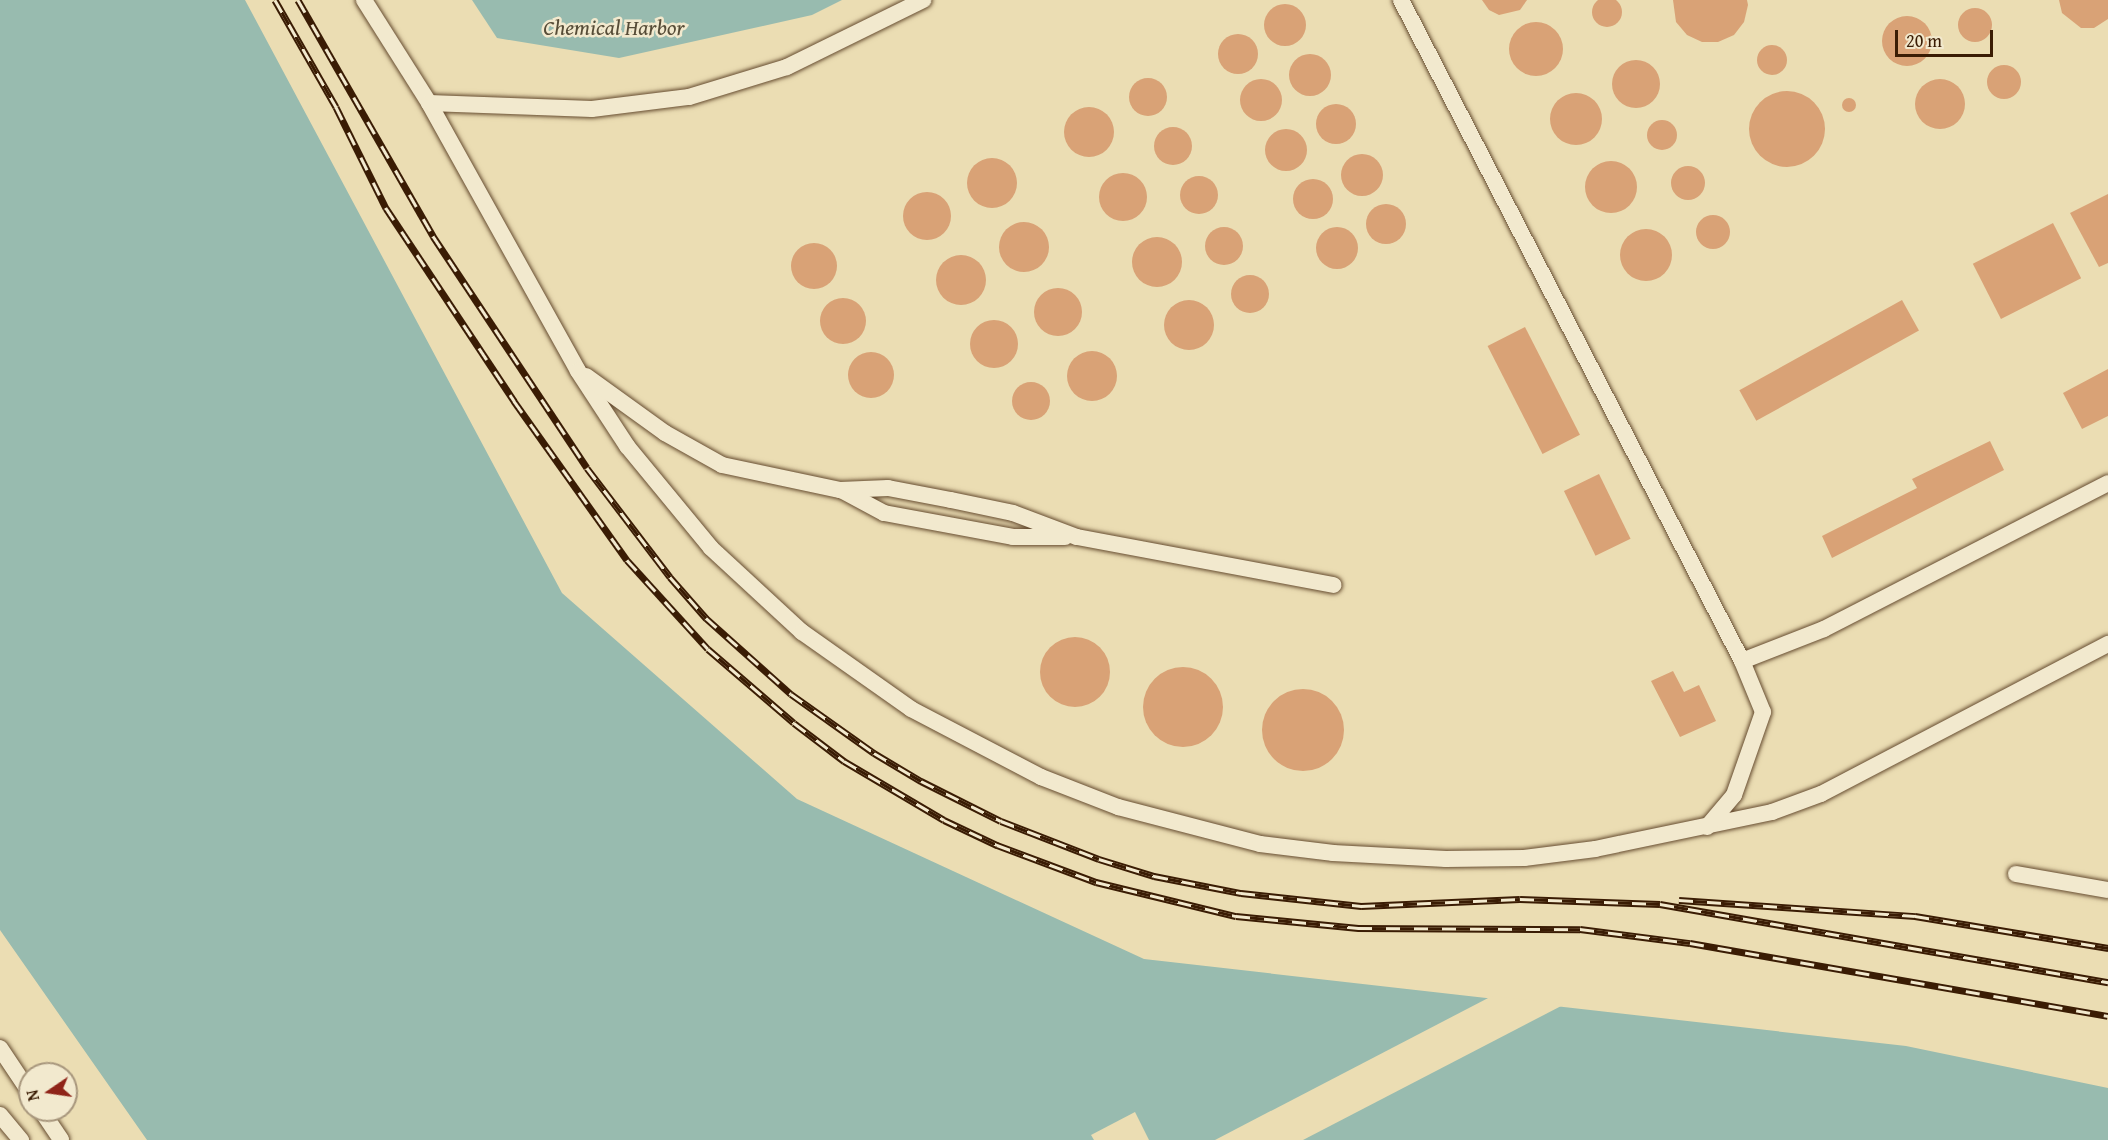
<!DOCTYPE html>
<style>
body{margin:0}
#map{position:relative;width:2108px;height:1140px;overflow:hidden;background:#ebddb3;font-family:"Gentium Book Plus",serif}
div>[style]{position:absolute}
.water>*{inset:0;background:#98bbaf}
.pier>*{inset:0;background:#ebddb3}
.building>*{inset:0;background:#d9a276;transform-origin:0 0}
.round{border-radius:50%}
.roads{filter:drop-shadow(0 0 2px #664c30) drop-shadow(0 0 2px #664c30)}
.service>*{height:16px;margin:-8px;padding:0 8px;transform-origin:8px;border-radius:8px;background:#f2e9ce}
.rail>*{height:7px;margin-top:-3.5px;transform-origin:0;background:repeating-linear-gradient(90deg,#f2e9ce 0 14px,#3a1c04 0 28px);box-sizing:border-box;border-block:2px solid #3a1c04}
span{translate:-50% -50%;white-space:nowrap;text-align:center;line-height:1.15;-webkit-text-stroke:5px #f2e9ce;paint-order:stroke}
.water-label{font-size:22px;color:#564c37;font-style:italic}
.north{position:absolute;left:18px;top:1062px;width:60px;height:60px;box-sizing:border-box;background:#f2e9ce;border:2px solid #a8977d;border-radius:50%;rotate:257deg;font-size:16px;font-weight:700;line-height:24px;text-align:center;color:#3a1c04}
.north::after{content:'';display:block;margin:auto;width:21px;height:27px;background:#8f2418;clip-path:polygon(50% 0,100% 100%,50% 72%,0 100%)}
.scale{position:absolute;left:1895px;top:30px;width:98px;height:27px;box-sizing:border-box;border:3px solid #3a1c04;border-top:0;padding-left:8px;font-size:18px;line-height:21px;white-space:nowrap;color:#3a1c04;-webkit-text-stroke:4px #f2e9ce;paint-order:stroke}
</style>
<div id="map">
<div class="water">
<div style="clip-path:polygon(0 0,245px 0,562px 593px,797px 799px,1144px 959px,1906px 1046px,2108px 1088px,2108px 1140px,147px 1140px,0 930px)"></div>
<div style="clip-path:polygon(472px 0,842px 0,812px 15px,619px 58px,497px 38px)"></div>
</div>
<div class="pier">
<div style="clip-path:polygon(1492px 996px,1565px 1004px,1303px 1140px,1215px 1140px)"></div>
<div style="clip-path:polygon(1135px 1112px,1149px 1140px,1094px 1140px,1091px 1135px)"></div>
</div>
<div class="building">
<div class="round" style="left:1592px;top:-3px;width:30px;height:30px"></div>
<div style="clip-path:polygon(1482px 0,1527px 0,1520px 10px,1499px 15px,1489px 10px)"></div>
<div style="clip-path:polygon(1673px 0,1747px 0,1748px 5px,1744px 22px,1734px 35px,1718px 42px,1702px 42px,1687px 35px,1676px 22px)"></div>
<div style="clip-path:polygon(2059px 0,2108px 0,2108px 19px,2094px 28px,2081px 28px,2062px 13px)"></div>
<div class="round" style="left:1264px;top:4px;width:42px;height:42px"></div>
<div class="round" style="left:1958px;top:8px;width:34px;height:34px"></div>
<div class="round" style="left:1882px;top:16px;width:50px;height:50px"></div>
<div class="round" style="left:1509px;top:22px;width:54px;height:54px"></div>
<div class="round" style="left:1218px;top:34px;width:40px;height:40px"></div>
<div class="round" style="left:1757px;top:45px;width:30px;height:30px"></div>
<div class="round" style="left:1289px;top:54px;width:42px;height:42px"></div>
<div class="round" style="left:1612px;top:60px;width:48px;height:48px"></div>
<div class="round" style="left:1987px;top:65px;width:34px;height:34px"></div>
<div class="round" style="left:1129px;top:78px;width:38px;height:38px"></div>
<div class="round" style="left:1915px;top:79px;width:50px;height:50px"></div>
<div class="round" style="left:1240px;top:79px;width:42px;height:42px"></div>
<div class="round" style="left:1749px;top:91px;width:76px;height:76px"></div>
<div class="round" style="left:1550px;top:93px;width:52px;height:52px"></div>
<div class="round" style="left:1842px;top:98px;width:14px;height:14px"></div>
<div class="round" style="left:1316px;top:104px;width:40px;height:40px"></div>
<div class="round" style="left:1064px;top:107px;width:50px;height:50px"></div>
<div class="round" style="left:1647px;top:120px;width:30px;height:30px"></div>
<div class="round" style="left:1154px;top:127px;width:38px;height:38px"></div>
<div class="round" style="left:1265px;top:129px;width:42px;height:42px"></div>
<div class="round" style="left:1341px;top:154px;width:42px;height:42px"></div>
<div class="round" style="left:967px;top:158px;width:50px;height:50px"></div>
<div class="round" style="left:1585px;top:161px;width:52px;height:52px"></div>
<div class="round" style="left:1671px;top:166px;width:34px;height:34px"></div>
<div class="round" style="left:1099px;top:173px;width:48px;height:48px"></div>
<div class="round" style="left:1180px;top:176px;width:38px;height:38px"></div>
<div class="round" style="left:1293px;top:179px;width:40px;height:40px"></div>
<div class="round" style="left:903px;top:192px;width:48px;height:48px"></div>
<div style="clip-path:polygon(2108px 194px,2108px 263px,2099px 267px,2070px 213px)"></div>
<div class="round" style="left:1366px;top:204px;width:40px;height:40px"></div>
<div class="round" style="left:1696px;top:215px;width:34px;height:34px"></div>
<div class="round" style="left:999px;top:222px;width:50px;height:50px"></div>
<div style="left:2053px;top:223px;width:62px;height:90px;rotate:63deg"></div>
<div class="round" style="left:1205px;top:227px;width:38px;height:38px"></div>
<div class="round" style="left:1316px;top:227px;width:42px;height:42px"></div>
<div class="round" style="left:1620px;top:229px;width:52px;height:52px"></div>
<div class="round" style="left:1132px;top:237px;width:50px;height:50px"></div>
<div class="round" style="left:791px;top:243px;width:46px;height:46px"></div>
<div class="round" style="left:936px;top:255px;width:50px;height:50px"></div>
<div class="round" style="left:1231px;top:275px;width:38px;height:38px"></div>
<div class="round" style="left:1034px;top:288px;width:48px;height:48px"></div>
<div class="round" style="left:820px;top:298px;width:46px;height:46px"></div>
<div style="left:1902px;top:300px;width:35px;height:186px;rotate:61deg"></div>
<div class="round" style="left:1164px;top:300px;width:50px;height:50px"></div>
<div class="round" style="left:970px;top:320px;width:48px;height:48px"></div>
<div style="left:1525px;top:327px;width:121px;height:42px;rotate:63deg"></div>
<div class="round" style="left:1067px;top:351px;width:50px;height:50px"></div>
<div class="round" style="left:848px;top:352px;width:46px;height:46px"></div>
<div style="clip-path:polygon(2108px 369px,2108px 416px,2082px 429px,2063px 393px)"></div>
<div class="round" style="left:1012px;top:382px;width:38px;height:38px"></div>
<div style="clip-path:polygon(1990px 441px,2004px 470px,1832px 558px,1822px 536px,1917px 488px,1912px 479px)"></div>
<div style="left:1599px;top:474px;width:72px;height:39px;rotate:64deg"></div>
<div class="round" style="left:1040px;top:637px;width:70px;height:70px"></div>
<div class="round" style="left:1143px;top:667px;width:80px;height:80px"></div>
<div style="clip-path:polygon(1673px 671px,1684px 692px,1699px 685px,1716px 721px,1680px 737px,1651px 681px)"></div>
<div class="round" style="left:1262px;top:689px;width:82px;height:82px"></div>
</div>
<div class="roads">
<div class="service">
<div style="left:364px;top:0;width:122px;rotate:57.7deg"></div>
<div style="left:429px;top:103px;width:307px;rotate:60.9deg"></div>
<div style="left:578px;top:371px;width:90px;rotate:56.8deg"></div>
<div style="left:627px;top:446px;width:132px;rotate:50.5deg"></div>
<div style="left:711px;top:548px;width:124px;rotate:42.7deg"></div>
<div style="left:802px;top:632px;width:133px;rotate:35.2deg"></div>
<div style="left:911px;top:709px;width:147px;rotate:27.6deg"></div>
<div style="left:1041px;top:777px;width:83px;rotate:21.3deg"></div>
<div style="left:1118px;top:807px;width:147px;rotate:14.6deg"></div>
<div style="left:1260px;top:844px;width:74px;rotate:7deg"></div>
<div style="left:1333px;top:853px;width:113px;rotate:3deg"></div>
<div style="left:1446px;top:859px;width:78px;rotate:-0.7deg"></div>
<div style="left:1524px;top:858px;width:72px;rotate:-7.2deg"></div>
<div style="left:1595px;top:849px;width:181px;rotate:-11.8deg"></div>
<div style="left:1772px;top:812px;width:52px;rotate:-20.2deg"></div>
<div style="left:1821px;top:794px;width:324px;rotate:-27.6deg"></div>
<div style="left:1401px;top:0;width:744px;rotate:62.71deg"></div>
<div style="left:1742px;top:661px;width:88px;rotate:-21.3deg"></div>
<div style="left:1824px;top:629px;width:319px;rotate:-27.2deg"></div>
<div style="left:429px;top:103px;width:163px;rotate:2.1deg"></div>
<div style="left:592px;top:109px;width:98px;rotate:-7.1deg"></div>
<div style="left:689px;top:97px;width:102px;rotate:-17deg"></div>
<div style="left:787px;top:67px;width:152px;rotate:-26.2deg"></div>
<div style="left:586px;top:376px;width:97px;rotate:35.8deg"></div>
<div style="left:665px;top:433px;width:65px;rotate:29.3deg"></div>
<div style="left:722px;top:465px;width:121px;rotate:12deg"></div>
<div style="left:840px;top:490px;width:48px;rotate:-2.4deg"></div>
<div style="left:888px;top:488px;width:64px;rotate:10.8deg"></div>
<div style="left:951px;top:500px;width:63px;rotate:11.8deg"></div>
<div style="left:1013px;top:513px;width:68px;rotate:20.6deg"></div>
<div style="left:1077px;top:537px;width:261px;rotate:10.6deg"></div>
<div style="left:841px;top:490px;width:49px;rotate:28.1deg"></div>
<div style="left:884px;top:513px;width:131px;rotate:10.5deg"></div>
<div style="left:1013px;top:537px;width:52px"></div>
<div style="left:1707px;top:827px;width:42px;rotate:-49.8deg"></div>
<div style="left:1734px;top:795px;width:88px;rotate:-70.7deg"></div>
<div style="left:1763px;top:712px;width:55px;rotate:-112.4deg"></div>
<div style="left:2016px;top:874px;width:93px;rotate:9.9deg"></div>
<div style="left:0;top:1048px;width:54px;rotate:56.3deg"></div>
<div style="left:41px;top:1110px;width:36px;rotate:56deg"></div>
<div style="left:0;top:1115px;width:33px;rotate:50deg"></div>
</div>
</div>
<div class="rail">
<div style="left:275px;top:0;width:123px;rotate:60.3deg"></div>
<div style="left:336px;top:107px;width:113px;rotate:63.7deg"></div>
<div style="left:386px;top:208px;width:232px;rotate:56.4deg"></div>
<div style="left:514px;top:401px;width:195px;rotate:54.6deg"></div>
<div style="left:627px;top:560px;width:120px;rotate:47.7deg"></div>
<div style="left:708px;top:649px;width:113px;rotate:40.7deg"></div>
<div style="left:794px;top:723px;width:63px;rotate:37.2deg"></div>
<div style="left:844px;top:761px;width:116px;rotate:30.5deg"></div>
<div style="left:944px;top:820px;width:59px;rotate:25.3deg"></div>
<div style="left:997px;top:845px;width:106px;rotate:20.5deg"></div>
<div style="left:1096px;top:882px;width:144px;rotate:13.7deg"></div>
<div style="left:1236px;top:916px;width:123px;rotate:5.6deg"></div>
<div style="left:1358px;top:928px;width:222px;rotate:0.3deg"></div>
<div style="left:1580px;top:929px;width:111px;rotate:7.3deg"></div>
<div style="left:1690px;top:943px;width:424px;rotate:9.9deg"></div>
<div style="left:298px;top:0;width:272px;rotate:60.2deg"></div>
<div style="left:433px;top:236px;width:278px;rotate:56.4deg"></div>
<div style="left:587px;top:468px;width:137px;rotate:52.7deg"></div>
<div style="left:670px;top:577px;width:55px;rotate:48.7deg"></div>
<div style="left:706px;top:618px;width:114px;rotate:41.8deg"></div>
<div style="left:791px;top:694px;width:102px;rotate:35.4deg"></div>
<div style="left:874px;top:753px;width:55px;rotate:30.8deg"></div>
<div style="left:921px;top:781px;width:89px;rotate:26.6deg"></div>
<div style="left:1001px;top:821px;width:105px;rotate:21.2deg"></div>
<div style="left:1099px;top:859px;width:58px;rotate:17.2deg"></div>
<div style="left:1154px;top:876px;width:89px;rotate:11.1deg"></div>
<div style="left:1241px;top:893px;width:121px;rotate:6.2deg"></div>
<div style="left:1361px;top:906px;width:159px;rotate:-2.5deg"></div>
<div style="left:1520px;top:899px;width:140px;rotate:2deg"></div>
<div style="left:1660px;top:904px;width:455px;rotate:9.9deg"></div>
<div style="left:1679px;top:900px;width:237px;rotate:3.9deg"></div>
<div style="left:1915px;top:916px;width:196px;rotate:9.4deg"></div>
</div>
<div class="water-label">
<span style="left:614px;top:28px">Chemical Harbor</span>
</div>
<div class="north">N</div>
<div class="scale">20 m</div>
</div>
